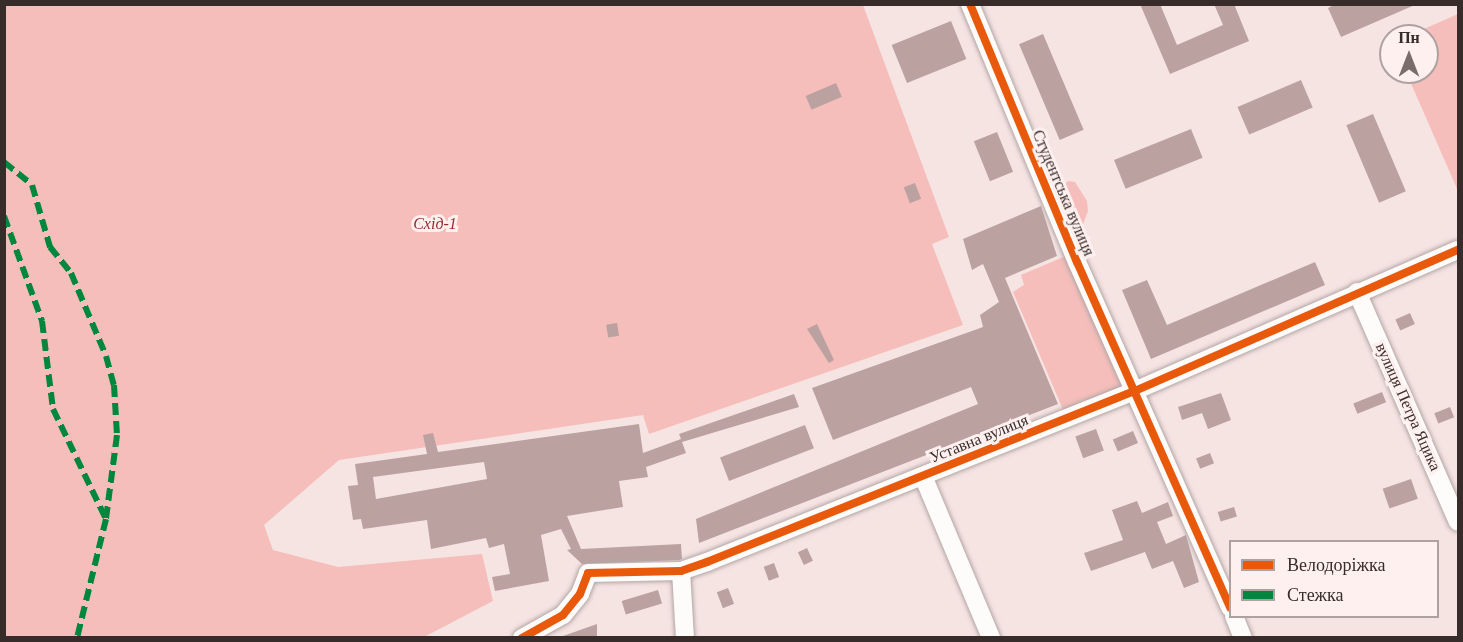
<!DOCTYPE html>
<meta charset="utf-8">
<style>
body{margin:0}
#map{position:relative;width:1463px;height:642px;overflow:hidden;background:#f6e4e3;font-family:"Times New Roman",serif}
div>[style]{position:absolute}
.green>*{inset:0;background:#f5beba}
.building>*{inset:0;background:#bba2a1;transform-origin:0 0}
.roads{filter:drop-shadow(0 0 2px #b3a6a5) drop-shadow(0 0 2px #b3a6a5)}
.minor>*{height:18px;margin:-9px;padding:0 9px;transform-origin:9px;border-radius:9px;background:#fefbfb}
.quiet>*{height:6px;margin-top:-3px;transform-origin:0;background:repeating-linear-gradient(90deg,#00873e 0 12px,transparent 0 18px)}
.cycleway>*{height:8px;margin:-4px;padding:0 4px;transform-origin:4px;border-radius:4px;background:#e8590c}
span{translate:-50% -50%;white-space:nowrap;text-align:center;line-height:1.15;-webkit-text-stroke:6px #fdf0ef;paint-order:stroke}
.street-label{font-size:16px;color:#382c2b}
.park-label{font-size:16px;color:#962c2e;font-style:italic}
.frame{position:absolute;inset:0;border:6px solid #382c2b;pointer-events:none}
.legend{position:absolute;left:1229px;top:540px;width:210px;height:78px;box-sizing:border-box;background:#fdf0ef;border:2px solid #aea2a1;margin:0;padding:8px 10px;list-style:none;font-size:18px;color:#382c2b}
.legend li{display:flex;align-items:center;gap:12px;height:30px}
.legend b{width:30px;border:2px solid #aea2a1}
.north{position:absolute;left:1379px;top:24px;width:60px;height:60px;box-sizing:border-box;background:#fdf0ef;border:2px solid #aea2a1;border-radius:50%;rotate:0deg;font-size:16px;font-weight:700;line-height:24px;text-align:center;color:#382c2b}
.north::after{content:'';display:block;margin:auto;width:21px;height:27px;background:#7a6c6b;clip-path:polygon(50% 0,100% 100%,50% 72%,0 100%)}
</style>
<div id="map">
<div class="green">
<div style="clip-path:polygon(4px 5px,863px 5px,949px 237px,932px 244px,963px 325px,649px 434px,643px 415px,339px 460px,264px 525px,273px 550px,338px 567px,482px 554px,493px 601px,424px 637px,5px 637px)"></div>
<div style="clip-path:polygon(1458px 14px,1458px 191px,1406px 72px,1427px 72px,1427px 36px,1408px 36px)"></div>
<div style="clip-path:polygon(1068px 181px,1075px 182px,1087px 201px,1088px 211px,1082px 227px,1073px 227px,1058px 192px)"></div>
<div style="clip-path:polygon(1068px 255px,1125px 384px,1122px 389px,1064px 412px,1013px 292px,1024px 285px,1021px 275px)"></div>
</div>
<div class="building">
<div style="clip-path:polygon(1140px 4px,1160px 4px,1177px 45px,1223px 25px,1214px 4px,1234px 4px,1249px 41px,1170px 74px)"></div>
<div style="clip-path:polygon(1336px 4px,1417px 4px,1341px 37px,1328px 8px)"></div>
<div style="left:951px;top:21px;width:41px;height:64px;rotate:68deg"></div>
<div style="left:1043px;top:34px;width:104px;height:26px;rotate:67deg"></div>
<div style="left:1301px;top:80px;width:30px;height:69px;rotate:67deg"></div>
<div style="left:836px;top:83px;width:15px;height:33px;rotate:67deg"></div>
<div style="left:1373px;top:114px;width:84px;height:29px;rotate:67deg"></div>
<div style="left:1191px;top:129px;width:31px;height:83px;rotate:68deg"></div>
<div style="left:997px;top:132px;width:43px;height:25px;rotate:68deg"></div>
<div style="left:915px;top:183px;width:17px;height:12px;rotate:69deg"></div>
<div style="clip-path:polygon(1041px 206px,1057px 256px,1005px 278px,1058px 404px,699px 543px,696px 519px,978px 404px,971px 387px,833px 440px,812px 388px,983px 327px,980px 315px,999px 302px,983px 264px,972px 270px,963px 239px)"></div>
<div style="clip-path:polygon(1315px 262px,1325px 285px,1151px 359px,1122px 290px,1147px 280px,1167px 325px)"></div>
<div style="left:1410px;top:313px;width:12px;height:16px;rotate:66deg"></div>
<div style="left:617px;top:323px;width:13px;height:11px;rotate:81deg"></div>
<div style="clip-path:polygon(817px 324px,834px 360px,829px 363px,807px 329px)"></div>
<div style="left:1382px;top:392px;width:11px;height:31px;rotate:68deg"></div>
<div style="clip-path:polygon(1221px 393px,1231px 420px,1208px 429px,1202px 413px,1182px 420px,1178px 407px)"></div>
<div style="clip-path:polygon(evenodd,794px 394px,799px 407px,682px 442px,686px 453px,646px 467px,648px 477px,619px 481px,623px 507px,567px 516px,581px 549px,681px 544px,682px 559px,679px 560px,582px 564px,567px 550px,571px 549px,561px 529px,541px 535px,549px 581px,495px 591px,492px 577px,510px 574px,504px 544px,489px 548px,486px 538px,431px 549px,427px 520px,363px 529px,361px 519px,353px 520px,348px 486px,358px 485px,355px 464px,427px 454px,423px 435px,433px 433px,438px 452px,639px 424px,643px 453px,681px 439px,679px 434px,794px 394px,484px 462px,487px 479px,376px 499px,373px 477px,484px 462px)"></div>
<div style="left:1450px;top:407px;width:11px;height:17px;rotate:68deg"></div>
<div style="left:805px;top:425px;width:25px;height:91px;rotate:69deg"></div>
<div style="left:1096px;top:429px;width:23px;height:22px;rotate:70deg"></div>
<div style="left:1133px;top:431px;width:13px;height:22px;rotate:67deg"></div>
<div style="left:1210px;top:453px;width:11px;height:15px;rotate:68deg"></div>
<div style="left:1411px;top:479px;width:21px;height:30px;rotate:71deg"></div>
<div style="clip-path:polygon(1137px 501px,1142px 513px,1168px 502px,1173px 516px,1157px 522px,1166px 544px,1186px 535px,1199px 582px,1184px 588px,1173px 561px,1152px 569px,1145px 552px,1091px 571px,1084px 553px,1123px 540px,1112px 510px)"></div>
<div style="left:1234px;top:507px;width:10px;height:17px;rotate:73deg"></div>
<div style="left:807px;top:548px;width:14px;height:10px;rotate:65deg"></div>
<div style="left:774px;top:563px;width:15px;height:11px;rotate:70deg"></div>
<div style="left:728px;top:588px;width:17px;height:12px;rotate:69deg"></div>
<div style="left:658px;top:590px;width:14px;height:38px;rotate:73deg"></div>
<div style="clip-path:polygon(597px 624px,597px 638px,563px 638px,563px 636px)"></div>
</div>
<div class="roads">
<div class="minor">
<div style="left:970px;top:4px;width:279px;rotate:67.5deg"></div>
<div style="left:1077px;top:262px;width:378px;rotate:66.1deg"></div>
<div style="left:1357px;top:292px;width:251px;rotate:66.3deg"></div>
<div style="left:923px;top:476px;width:176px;rotate:67.2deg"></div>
<div style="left:681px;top:571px;width:67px;rotate:86.6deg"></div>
<div style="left:1234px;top:616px;width:24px;rotate:68deg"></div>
<div style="left:522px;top:638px;width:47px;rotate:-29.3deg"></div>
<div style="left:563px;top:615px;width:27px;rotate:-51deg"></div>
<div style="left:580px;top:594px;width:22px;rotate:-69deg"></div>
<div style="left:588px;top:573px;width:93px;rotate:-1.2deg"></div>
<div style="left:681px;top:571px;width:28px;rotate:-19deg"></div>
<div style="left:707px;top:562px;width:463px;rotate:-21.8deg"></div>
<div style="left:1137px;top:390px;width:350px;rotate:-23.6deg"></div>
</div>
</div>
<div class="quiet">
<div style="left:4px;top:162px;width:36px;rotate:39deg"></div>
<div style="left:32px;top:185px;width:65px;rotate:73.8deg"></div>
<div style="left:50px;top:247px;width:33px;rotate:51deg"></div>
<div style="left:71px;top:273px;width:90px;rotate:67.1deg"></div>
<div style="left:106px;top:356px;width:30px;rotate:75deg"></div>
<div style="left:114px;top:385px;width:50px;rotate:86.6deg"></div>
<div style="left:117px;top:435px;width:85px;rotate:97.5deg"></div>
<div style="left:4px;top:216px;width:112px;rotate:70.1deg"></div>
<div style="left:42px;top:321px;width:89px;rotate:82.9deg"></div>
<div style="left:53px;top:409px;width:122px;rotate:64.3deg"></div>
<div style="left:106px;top:519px;width:122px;rotate:103.7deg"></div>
</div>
<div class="cycleway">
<div style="left:970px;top:4px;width:279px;rotate:67.5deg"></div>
<div style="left:1077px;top:262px;width:378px;rotate:66.1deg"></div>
<div style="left:522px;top:638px;width:47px;rotate:-29.3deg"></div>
<div style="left:563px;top:615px;width:27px;rotate:-51deg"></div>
<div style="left:580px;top:594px;width:22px;rotate:-69deg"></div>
<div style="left:588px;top:573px;width:93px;rotate:-1.2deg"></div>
<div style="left:681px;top:571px;width:28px;rotate:-19deg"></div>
<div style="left:707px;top:562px;width:463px;rotate:-21.8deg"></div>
<div style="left:1137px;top:390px;width:350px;rotate:-23.6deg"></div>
</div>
<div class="street-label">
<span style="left:1063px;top:193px;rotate:67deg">Студентська вулиця</span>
<span style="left:1408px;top:407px;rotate:66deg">вулиця Петра Яцика</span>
<span style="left:979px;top:439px;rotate:-22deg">Уставна вулиця</span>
</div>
<div class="park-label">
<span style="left:435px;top:224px">Схід-1</span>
</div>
<div class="frame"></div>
<ul class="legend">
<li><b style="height:8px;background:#e8590c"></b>Велодоріжка</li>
<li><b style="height:8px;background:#00873e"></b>Стежка</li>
</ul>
<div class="north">Пн</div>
</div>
